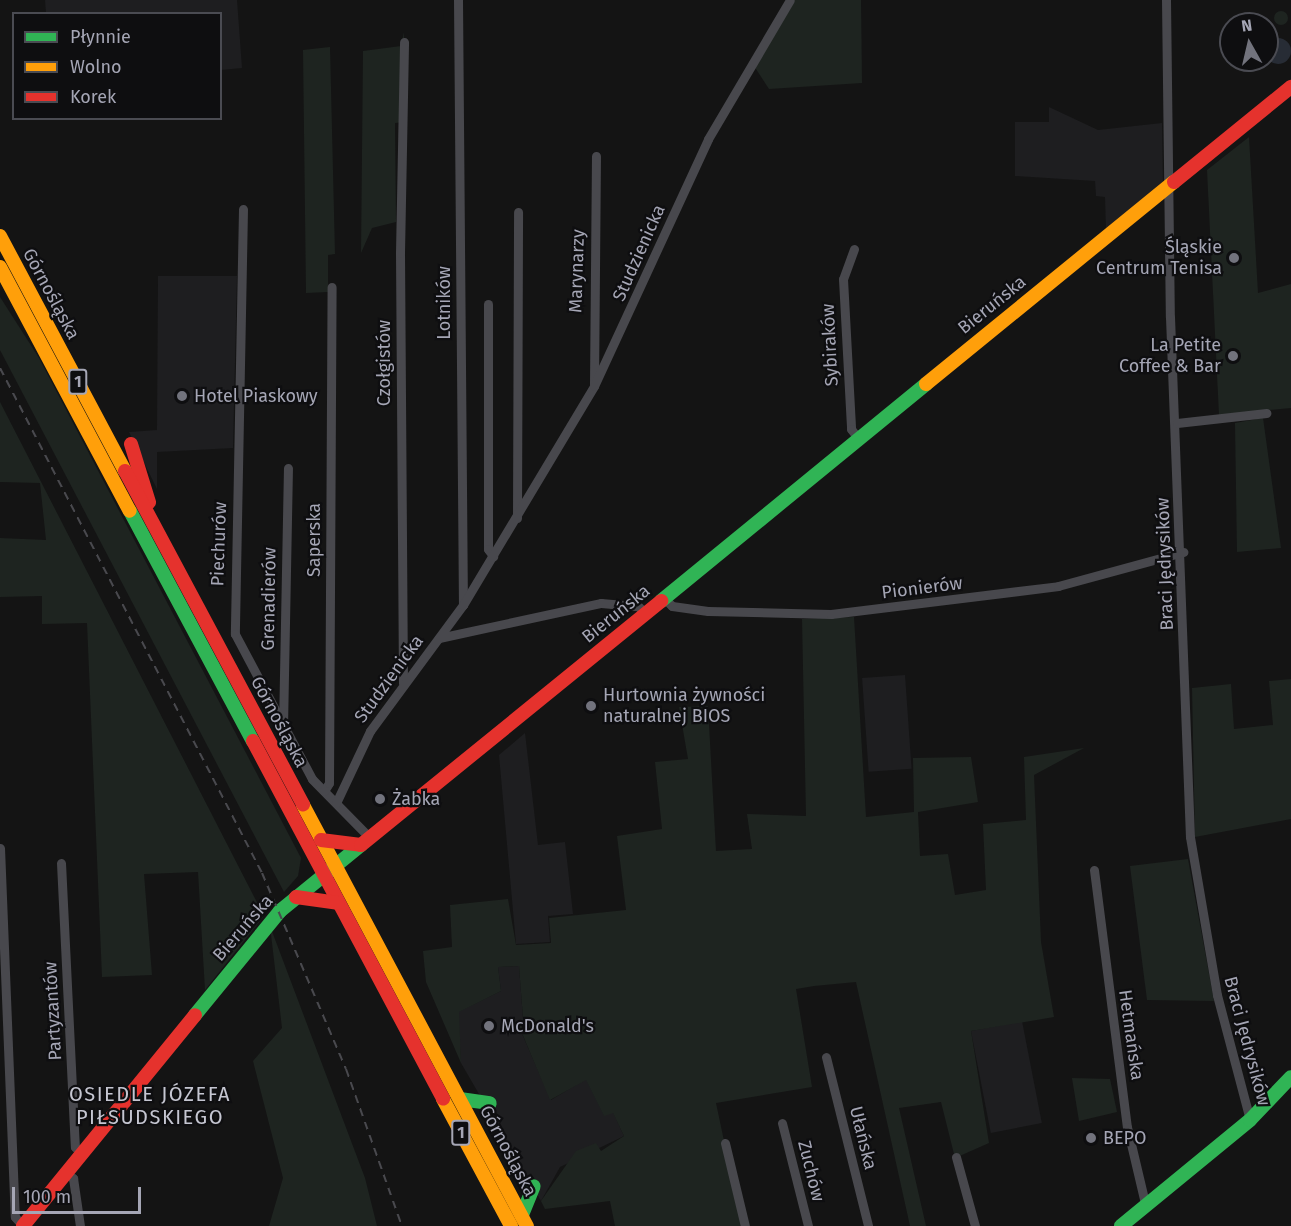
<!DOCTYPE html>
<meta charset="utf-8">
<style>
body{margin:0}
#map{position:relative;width:1291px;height:1226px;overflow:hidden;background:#141414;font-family:"Fira Sans",sans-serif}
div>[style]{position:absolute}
.built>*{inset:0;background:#1e1e20;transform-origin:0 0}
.green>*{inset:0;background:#1e2420}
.round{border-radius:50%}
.water>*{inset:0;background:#272c35}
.street>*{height:9px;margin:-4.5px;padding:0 4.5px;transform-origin:4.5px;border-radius:4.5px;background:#48484d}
.fast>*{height:14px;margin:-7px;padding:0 7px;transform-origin:7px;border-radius:7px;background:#30b455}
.slow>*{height:14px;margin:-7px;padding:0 7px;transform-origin:7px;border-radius:7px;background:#ff9f0a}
.jam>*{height:14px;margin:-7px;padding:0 7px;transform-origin:7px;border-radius:7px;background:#e5322d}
.rail>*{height:2px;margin-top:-1px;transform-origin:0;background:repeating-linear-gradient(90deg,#49494e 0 8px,transparent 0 14px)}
.dots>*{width:16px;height:16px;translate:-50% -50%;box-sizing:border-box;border:3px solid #0e0e10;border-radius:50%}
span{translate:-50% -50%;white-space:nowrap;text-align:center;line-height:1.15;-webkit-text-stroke:4.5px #0e0e10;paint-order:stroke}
.shield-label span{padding:2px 4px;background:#0e0e10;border:2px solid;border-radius:4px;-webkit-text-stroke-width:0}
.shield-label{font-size:16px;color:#a5a6b5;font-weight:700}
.poi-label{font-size:18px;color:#a5a6b5}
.right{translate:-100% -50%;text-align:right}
.left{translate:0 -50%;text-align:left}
.street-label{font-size:18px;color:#a5a6b5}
.neighbourhood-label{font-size:20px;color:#c5c6d1;letter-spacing:1.5px}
.legend{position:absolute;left:12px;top:12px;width:210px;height:108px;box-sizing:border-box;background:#0e0e10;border:2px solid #4a4b52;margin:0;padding:8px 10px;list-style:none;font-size:18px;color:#a5a6b5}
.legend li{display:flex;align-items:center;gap:12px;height:30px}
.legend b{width:30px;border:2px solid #4a4b52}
.north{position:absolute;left:1219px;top:12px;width:60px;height:60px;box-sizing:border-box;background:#0e0e10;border:2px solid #4a4b52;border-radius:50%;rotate:352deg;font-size:16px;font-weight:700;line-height:24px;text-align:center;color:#a5a6b5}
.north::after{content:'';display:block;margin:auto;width:21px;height:27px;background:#72737d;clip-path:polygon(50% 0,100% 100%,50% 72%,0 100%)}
.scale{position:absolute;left:12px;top:1187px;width:129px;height:27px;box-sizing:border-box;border:3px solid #a5a6b5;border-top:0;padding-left:8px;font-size:18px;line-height:21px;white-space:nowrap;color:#a5a6b5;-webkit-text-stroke:4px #0e0e10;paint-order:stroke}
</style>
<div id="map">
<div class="built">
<div style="clip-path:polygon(45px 0,237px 0,242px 68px,221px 70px,220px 14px,46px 13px)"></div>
<div style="clip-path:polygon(1049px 107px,1098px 130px,1162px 123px,1163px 185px,1106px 230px,1105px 197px,1096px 196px,1095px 181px,1015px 176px,1015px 122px,1049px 122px)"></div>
<div style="clip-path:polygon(158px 276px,237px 276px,233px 448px,157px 452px,157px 489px,129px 432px,157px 430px)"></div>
<div style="left:905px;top:675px;width:94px;height:43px;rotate:86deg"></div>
<div style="clip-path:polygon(525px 733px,538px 845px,565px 842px,573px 914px,548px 916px,550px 942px,516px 944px,499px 755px)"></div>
<div style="clip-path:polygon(519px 966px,523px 1019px,519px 1027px,551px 1100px,586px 1079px,604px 1115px,613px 1112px,624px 1136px,560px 1167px,541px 1201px,461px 1063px,458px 1012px,501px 991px,498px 967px)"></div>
<div style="left:1022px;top:1021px;width:104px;height:52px;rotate:79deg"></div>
</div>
<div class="green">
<div style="clip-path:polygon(793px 0,861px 0,862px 83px,769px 89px,752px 63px)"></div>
<div class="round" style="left:1274px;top:11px;width:14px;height:14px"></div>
<div style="clip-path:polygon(404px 32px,404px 122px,395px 123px,396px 222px,372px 228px,361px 253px,363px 51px,401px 46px)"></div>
<div style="clip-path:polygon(330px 47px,335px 254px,328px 255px,328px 292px,306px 293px,303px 50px)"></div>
<div style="clip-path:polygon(1249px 137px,1258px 293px,1291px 284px,1291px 408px,1219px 415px,1207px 170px)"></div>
<div style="clip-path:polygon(0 297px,39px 358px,301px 858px,298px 876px,284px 892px,0 350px)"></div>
<div style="clip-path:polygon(0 402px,264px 916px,205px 990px,198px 872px,144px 874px,152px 975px,102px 977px,87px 623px,42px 624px,42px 596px,0 597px,0 538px,46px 540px,40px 483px,0 482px)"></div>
<div style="clip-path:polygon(1263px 418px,1281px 548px,1237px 552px,1235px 423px)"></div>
<div style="clip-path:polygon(854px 617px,866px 817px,914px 812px,913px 758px,971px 757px,978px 802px,918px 812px,920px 856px,948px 854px,955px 895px,986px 890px,983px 824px,1026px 820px,1024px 757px,1084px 748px,1034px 775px,1041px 942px,1054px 1017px,971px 1031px,989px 1143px,955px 1158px,941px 1102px,899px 1108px,926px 1226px,910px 1226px,856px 982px,814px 986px,796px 989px,812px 1087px,716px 1103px,742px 1226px,615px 1226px,610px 1201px,545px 1209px,541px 1201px,576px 1151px,596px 1143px,601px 1151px,624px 1136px,613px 1113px,604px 1116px,586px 1080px,550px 1100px,519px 1026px,523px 1018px,519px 966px,498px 967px,501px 991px,459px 1012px,461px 1063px,426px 982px,423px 951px,452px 947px,450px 905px,508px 899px,516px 945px,551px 943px,549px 918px,626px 910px,617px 836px,662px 829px,655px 762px,688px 759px,679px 707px,708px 706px,716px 851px,752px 849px,747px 814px,806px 816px,802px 619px)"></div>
<div style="clip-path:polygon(1291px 679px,1291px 819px,1195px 837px,1192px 688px,1231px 684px,1234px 729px,1273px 725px,1269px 681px)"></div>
<div style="clip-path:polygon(1188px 859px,1214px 1001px,1147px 1000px,1130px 866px)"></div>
<div style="clip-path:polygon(270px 926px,365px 1178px,377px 1226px,269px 1226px,283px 1178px,253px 1061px,282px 1028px)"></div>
<div style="clip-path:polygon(1072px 1078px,1110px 1079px,1117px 1112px,1079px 1121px)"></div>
</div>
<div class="water">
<div class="round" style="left:1265px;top:38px;width:26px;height:26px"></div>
</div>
<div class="street">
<div style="left:458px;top:0;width:605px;rotate:89.53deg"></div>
<div style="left:1166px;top:0;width:317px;rotate:89.3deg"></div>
<div style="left:1170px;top:317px;width:520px;rotate:87.8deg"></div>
<div style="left:1190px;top:837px;width:160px;rotate:80.3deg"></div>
<div style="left:1217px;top:995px;width:129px;rotate:75.2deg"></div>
<div style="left:243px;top:209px;width:425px;rotate:91.1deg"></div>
<div style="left:235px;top:634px;width:164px;rotate:62deg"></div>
<div style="left:312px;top:779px;width:81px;rotate:45.5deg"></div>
<div style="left:854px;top:249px;width:32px;rotate:110deg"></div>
<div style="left:843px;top:279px;width:150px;rotate:86.9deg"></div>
<div style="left:851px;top:429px;width:11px;rotate:52deg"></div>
<div style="left:488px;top:304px;width:245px;rotate:90deg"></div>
<div style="left:488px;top:549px;width:9px;rotate:54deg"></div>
<div style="left:594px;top:384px;width:228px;rotate:-89.5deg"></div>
<div style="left:1177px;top:423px;width:90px;rotate:-6.4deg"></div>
<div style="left:517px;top:518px;width:306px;rotate:-89.8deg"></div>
<div style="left:664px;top:598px;width:11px;rotate:45deg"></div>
<div style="left:672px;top:606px;width:36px;rotate:8deg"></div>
<div style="left:708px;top:611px;width:123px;rotate:1.4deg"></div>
<div style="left:831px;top:614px;width:229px;rotate:-7deg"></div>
<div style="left:1058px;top:586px;width:130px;rotate:-15.2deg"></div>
<div style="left:439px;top:638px;width:166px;rotate:-12.2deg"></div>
<div style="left:601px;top:603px;width:37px;rotate:5deg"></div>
<div style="left:638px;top:606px;width:10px;rotate:45deg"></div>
<div style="left:403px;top:683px;width:430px;rotate:-90.4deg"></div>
<div style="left:400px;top:253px;width:211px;rotate:-88.9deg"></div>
<div style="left:283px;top:727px;width:259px;rotate:-88.9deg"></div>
<div style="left:324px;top:791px;width:9px;rotate:-58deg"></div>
<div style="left:329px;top:783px;width:496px;rotate:-89.7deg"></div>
<div style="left:336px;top:803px;width:80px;rotate:-64.7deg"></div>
<div style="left:370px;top:731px;width:157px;rotate:-53.6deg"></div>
<div style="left:463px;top:605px;width:255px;rotate:-59.1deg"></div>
<div style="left:594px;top:386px;width:272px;rotate:-65.2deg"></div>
<div style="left:708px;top:139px;width:161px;rotate:-59.5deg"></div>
<div style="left:0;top:848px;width:369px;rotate:87.7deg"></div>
<div style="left:15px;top:1217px;width:12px;rotate:48deg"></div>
<div style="left:61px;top:863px;width:284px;rotate:87.2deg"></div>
<div style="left:75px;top:1147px;width:10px;rotate:45deg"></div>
<div style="left:1094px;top:870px;width:259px;rotate:82.7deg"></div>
<div style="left:1127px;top:1127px;width:78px;rotate:76.7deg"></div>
<div style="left:826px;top:1057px;width:174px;rotate:76deg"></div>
<div style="left:782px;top:1123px;width:106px;rotate:75.8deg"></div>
<div style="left:725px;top:1143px;width:85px;rotate:76.5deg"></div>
<div style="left:956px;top:1157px;width:72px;rotate:74.6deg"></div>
<div style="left:66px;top:1173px;width:9px;rotate:36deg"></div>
<div style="left:73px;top:1178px;width:49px;rotate:81.7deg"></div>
</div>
<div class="fast">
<div style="left:130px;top:511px;width:261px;rotate:61.9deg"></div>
<div style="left:661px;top:601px;width:343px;rotate:-39.3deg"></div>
<div style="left:195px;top:1015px;width:134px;rotate:-50.7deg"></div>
<div style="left:280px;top:911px;width:104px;rotate:-39.2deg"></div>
<div style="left:460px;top:1099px;width:30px;rotate:8deg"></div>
<div style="left:522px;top:1215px;width:31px;rotate:-68deg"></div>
<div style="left:1121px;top:1226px;width:167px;rotate:-39.4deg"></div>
<div style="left:1250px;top:1120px;width:59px;rotate:-46.4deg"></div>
</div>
<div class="slow">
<div style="left:0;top:236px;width:266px;rotate:62deg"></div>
<div style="left:0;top:267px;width:276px;rotate:62deg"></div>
<div style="left:926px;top:384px;width:320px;rotate:-39.2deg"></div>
<div style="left:303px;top:805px;width:477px;rotate:62deg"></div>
<div style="left:443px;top:1099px;width:144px;rotate:61.8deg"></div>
</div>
<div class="jam">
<div style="left:1174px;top:182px;width:151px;rotate:-39.1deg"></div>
<div style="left:131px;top:444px;width:61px;rotate:72.8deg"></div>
<div style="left:125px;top:471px;width:378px;rotate:61.9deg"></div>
<div style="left:253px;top:741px;width:405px;rotate:62deg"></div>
<div style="left:321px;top:840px;width:38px;rotate:7deg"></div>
<div style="left:361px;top:845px;width:387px;rotate:-39.1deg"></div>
<div style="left:296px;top:897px;width:42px;rotate:8.1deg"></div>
<div style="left:23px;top:1226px;width:272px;rotate:-50.8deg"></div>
</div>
<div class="rail">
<div style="left:0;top:368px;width:569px;rotate:62.58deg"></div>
<div style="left:262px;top:873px;width:213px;rotate:66.8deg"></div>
<div style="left:346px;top:1069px;width:167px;rotate:70.4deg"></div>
</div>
<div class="dots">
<div style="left:1234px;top:258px;background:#72737d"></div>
<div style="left:1233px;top:356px;background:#72737d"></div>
<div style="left:182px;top:396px;background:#72737d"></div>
<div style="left:591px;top:706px;background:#72737d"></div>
<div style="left:380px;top:799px;background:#72737d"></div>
<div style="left:489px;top:1026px;background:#72737d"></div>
<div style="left:1091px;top:1138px;background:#72737d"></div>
</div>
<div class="shield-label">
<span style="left:78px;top:382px">1</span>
<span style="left:461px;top:1133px">1</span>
</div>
<div class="poi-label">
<span class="right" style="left:1222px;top:258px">Śląskie<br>Centrum Tenisa</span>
<span class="right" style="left:1221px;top:356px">La Petite<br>Coffee &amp; Bar</span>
<span class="left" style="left:194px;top:396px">Hotel Piaskowy</span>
<span class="left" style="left:603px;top:706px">Hurtownia żywności<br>naturalnej BIOS</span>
<span class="left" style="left:392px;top:799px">Żabka</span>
<span class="left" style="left:501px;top:1026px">McDonald's</span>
<span class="left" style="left:1103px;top:1138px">BEPO</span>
</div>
<div class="street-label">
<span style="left:639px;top:253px;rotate:-66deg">Studzienicka</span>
<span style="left:577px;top:271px;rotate:-88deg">Marynarzy</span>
<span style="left:51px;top:294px;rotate:62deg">Górnośląska</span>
<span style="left:444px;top:303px;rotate:-90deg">Lotników</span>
<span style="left:992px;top:305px;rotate:-39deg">Bieruńska</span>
<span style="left:830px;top:345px;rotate:-93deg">Sybiraków</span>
<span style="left:384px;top:363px;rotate:-90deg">Czołgistów</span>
<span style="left:314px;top:540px;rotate:-90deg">Saperska</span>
<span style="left:219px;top:544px;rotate:-88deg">Piechurów</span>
<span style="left:1165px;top:564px;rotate:-92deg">Braci Jędrysików</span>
<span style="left:922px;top:588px;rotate:-7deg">Pionierów</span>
<span style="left:269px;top:599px;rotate:-89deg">Grenadierów</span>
<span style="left:616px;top:614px;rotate:-39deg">Bieruńska</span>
<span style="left:389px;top:679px;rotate:-54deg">Studzienicka</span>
<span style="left:279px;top:722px;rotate:62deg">Górnośląska</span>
<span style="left:243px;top:928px;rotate:-49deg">Bieruńska</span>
<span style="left:53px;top:1011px;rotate:-93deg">Partyzantów</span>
<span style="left:1131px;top:1035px;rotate:82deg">Hetmańska</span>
<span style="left:1247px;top:1041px;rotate:75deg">Braci Jędrysików</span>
<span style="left:863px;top:1138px;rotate:76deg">Ułańska</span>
<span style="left:508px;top:1151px;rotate:62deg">Górnośląska</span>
<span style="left:811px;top:1171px;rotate:76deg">Zuchów</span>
</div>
<div class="neighbourhood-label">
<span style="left:150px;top:1106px">OSIEDLE JÓZEFA<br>PIŁSUDSKIEGO</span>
</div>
<ul class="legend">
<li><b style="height:8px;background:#30b455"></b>Płynnie</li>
<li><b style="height:8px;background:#ff9f0a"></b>Wolno</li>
<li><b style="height:8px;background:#e5322d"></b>Korek</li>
</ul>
<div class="north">N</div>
<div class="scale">100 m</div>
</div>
